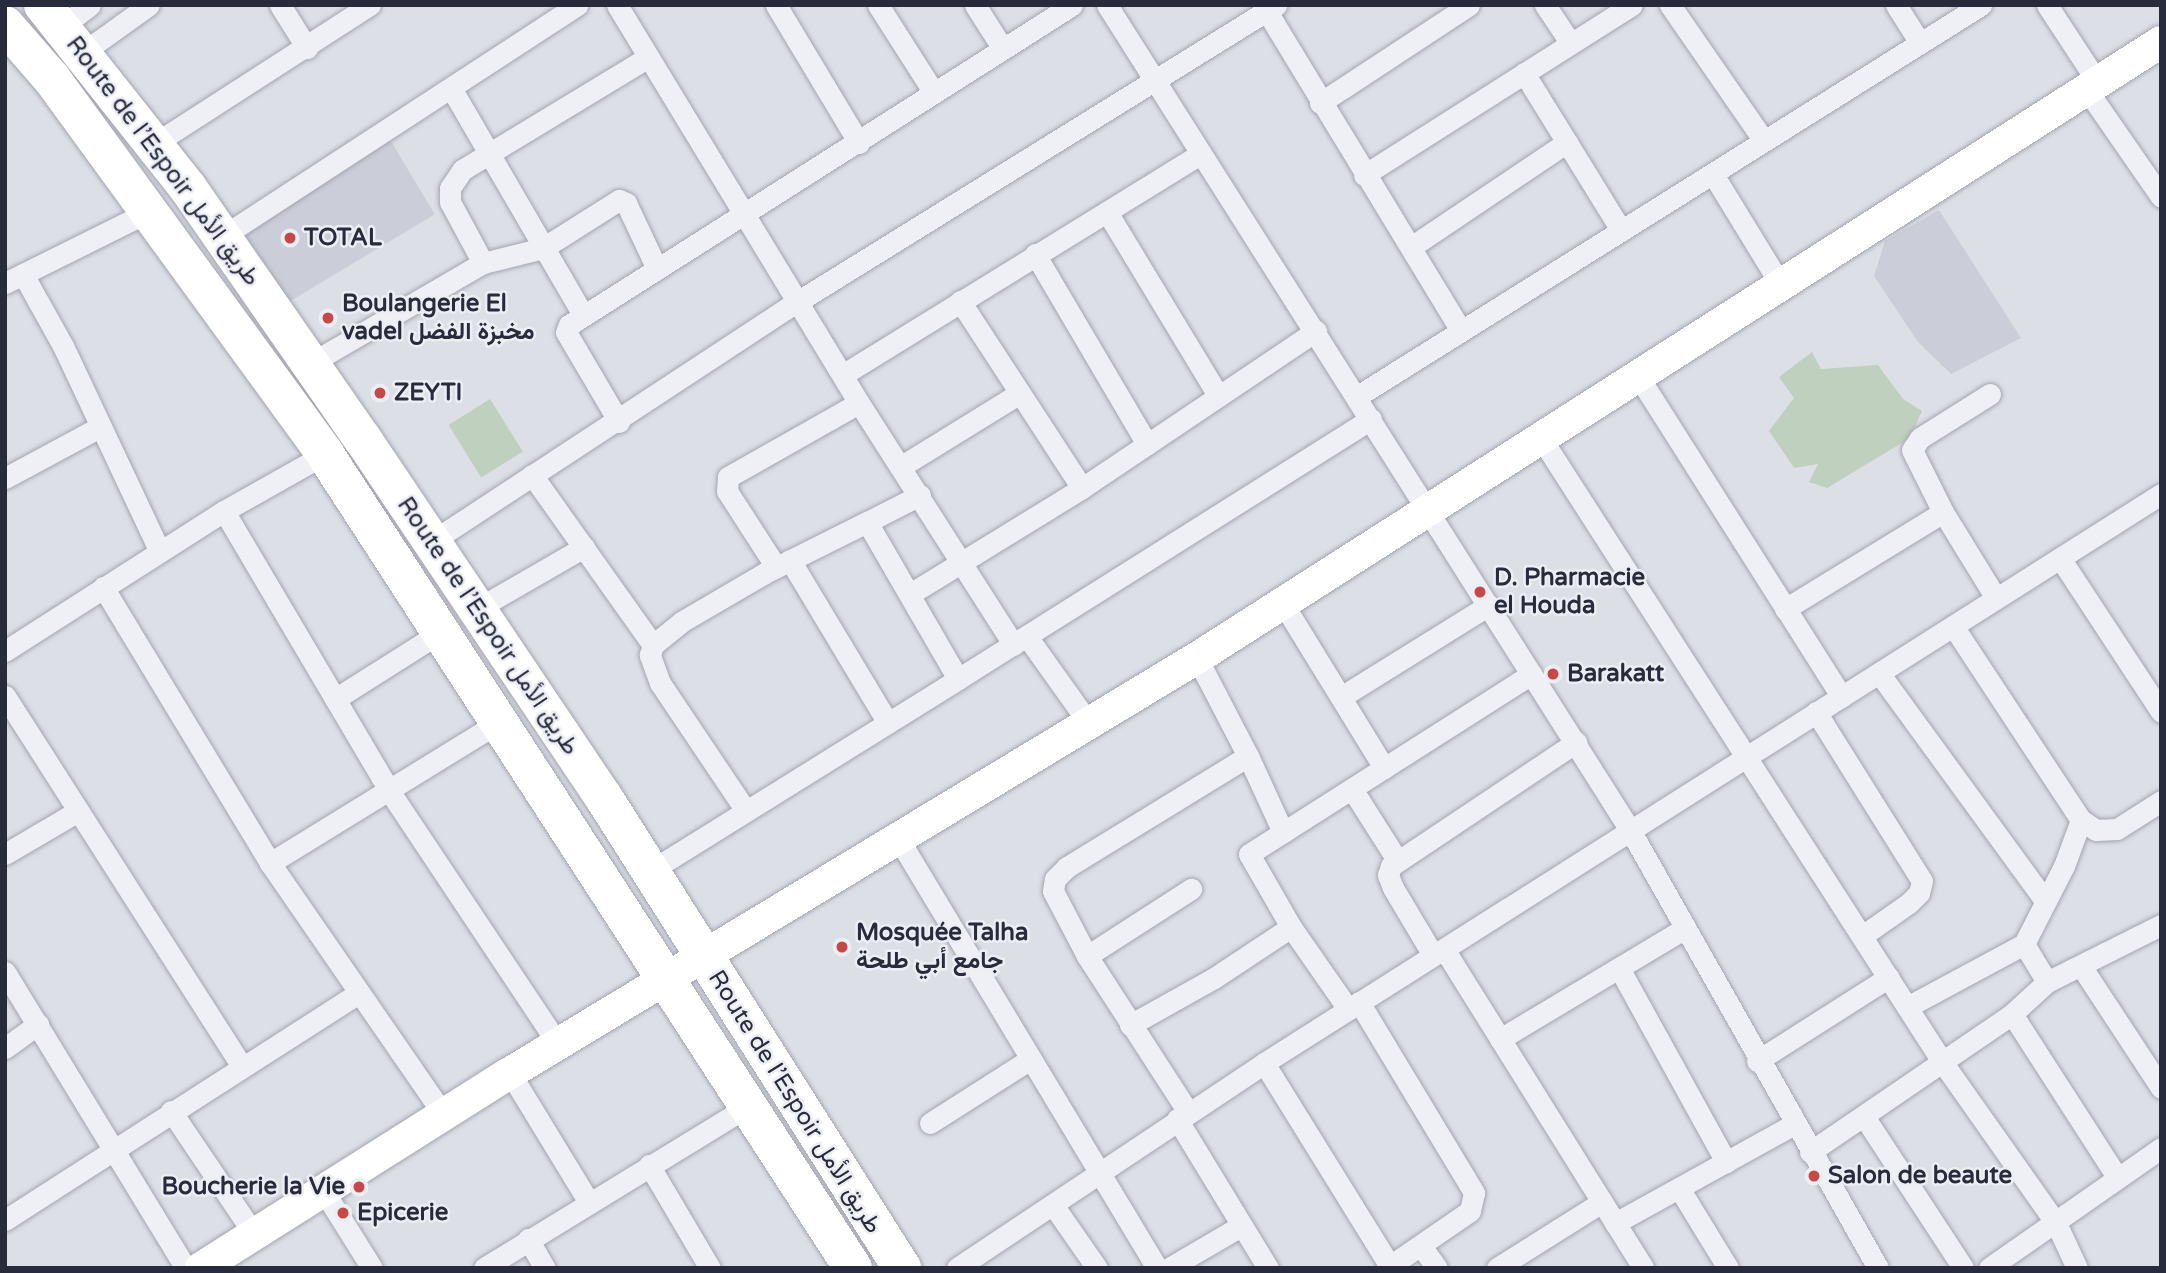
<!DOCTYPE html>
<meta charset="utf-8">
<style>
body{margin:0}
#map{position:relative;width:2166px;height:1273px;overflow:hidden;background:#dddfe6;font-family:"Varela Round",Vazirmatn,sans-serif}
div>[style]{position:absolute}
.built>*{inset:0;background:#cbced8;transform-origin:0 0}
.green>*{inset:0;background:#c0d0bf;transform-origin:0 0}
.roads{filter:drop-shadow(0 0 2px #a3a5b0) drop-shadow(0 0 2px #a3a5b0)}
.street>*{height:21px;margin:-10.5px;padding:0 10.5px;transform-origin:10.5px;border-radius:10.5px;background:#eff0f5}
.secondary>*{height:32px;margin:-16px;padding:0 16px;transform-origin:16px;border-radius:16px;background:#fff}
.highway>*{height:38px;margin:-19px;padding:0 19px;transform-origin:19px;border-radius:19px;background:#fff}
.dots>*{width:19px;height:19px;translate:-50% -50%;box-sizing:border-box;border:4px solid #eceef4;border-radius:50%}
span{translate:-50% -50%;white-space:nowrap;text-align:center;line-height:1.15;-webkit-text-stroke:5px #eceef4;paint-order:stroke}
.street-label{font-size:24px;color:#272b3c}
.poi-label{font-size:24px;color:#272b3c;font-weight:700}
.left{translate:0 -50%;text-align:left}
.right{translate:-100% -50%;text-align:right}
.frame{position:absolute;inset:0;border:7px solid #272b3c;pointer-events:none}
</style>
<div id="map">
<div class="built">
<div style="left:389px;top:138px;width:89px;height:196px;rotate:59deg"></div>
<div style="clip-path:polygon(1939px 210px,2021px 338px,1951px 374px,1918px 342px,1874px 276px,1885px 241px)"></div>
</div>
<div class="green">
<div style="clip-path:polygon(1812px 352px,1821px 369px,1878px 365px,1903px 399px,1922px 411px,1910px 438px,1827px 488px,1809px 482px,1818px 464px,1794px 468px,1769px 431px,1794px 398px,1779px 377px)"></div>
<div style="left:490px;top:399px;width:62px;height:49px;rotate:58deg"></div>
</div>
<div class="roads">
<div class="street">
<div style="left:280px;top:5px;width:51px;rotate:57.9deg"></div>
<div style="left:617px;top:5px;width:466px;rotate:58.7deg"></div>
<div style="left:859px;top:403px;width:287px;rotate:57.4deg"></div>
<div style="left:776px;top:5px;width:161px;rotate:59deg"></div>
<div style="left:878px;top:5px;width:104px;rotate:57.5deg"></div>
<div style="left:975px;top:5px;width:52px;rotate:57.5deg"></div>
<div style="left:1107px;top:5px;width:977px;rotate:57.63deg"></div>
<div style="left:1630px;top:830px;width:503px;rotate:60.48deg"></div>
<div style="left:1263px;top:5px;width:381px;rotate:58.7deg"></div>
<div style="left:1545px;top:5px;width:45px;rotate:56deg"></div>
<div style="left:1670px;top:5px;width:165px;rotate:55.3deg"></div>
<div style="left:1896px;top:5px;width:45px;rotate:57.7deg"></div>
<div style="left:2047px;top:5px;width:93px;rotate:56.8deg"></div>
<div style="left:61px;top:27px;width:36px;rotate:-37deg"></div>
<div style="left:82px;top:53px;width:82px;rotate:-35.6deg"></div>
<div style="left:1524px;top:73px;width:185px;rotate:58.3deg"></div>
<div style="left:451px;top:88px;width:263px;rotate:59.8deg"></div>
<div style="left:2087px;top:90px;width:130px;rotate:55.3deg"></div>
<div style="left:1320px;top:103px;width:178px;rotate:-33.3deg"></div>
<div style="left:154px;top:144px;width:257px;rotate:-32.8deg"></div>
<div style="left:1364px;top:175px;width:317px;rotate:-32.4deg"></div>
<div style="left:1714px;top:176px;width:130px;rotate:58.5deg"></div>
<div style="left:1107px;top:212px;width:214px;rotate:58.8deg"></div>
<div style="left:223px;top:236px;width:423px;rotate:-33.1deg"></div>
<div style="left:1411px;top:247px;width:188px;rotate:-33.9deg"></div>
<div style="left:1035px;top:254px;width:221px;rotate:59.5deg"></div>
<div style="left:483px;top:263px;width:62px;rotate:-14deg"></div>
<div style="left:543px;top:248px;width:90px;rotate:-32.3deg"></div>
<div style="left:619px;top:200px;width:8px;rotate:23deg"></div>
<div style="left:626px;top:203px;width:73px;rotate:64.8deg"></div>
<div style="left:24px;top:276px;width:82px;rotate:60.9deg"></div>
<div style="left:64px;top:348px;width:225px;rotate:64.8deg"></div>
<div style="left:5px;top:283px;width:162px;rotate:-26.4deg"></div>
<div style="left:960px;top:301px;width:223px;rotate:56.9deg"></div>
<div style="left:311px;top:363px;width:199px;rotate:-30.2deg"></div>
<div style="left:483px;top:263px;width:69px;rotate:-118.4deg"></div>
<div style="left:450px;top:202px;width:14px;rotate:-90deg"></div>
<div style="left:450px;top:188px;width:22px;rotate:-56deg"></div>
<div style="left:462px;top:170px;width:216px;rotate:-31.2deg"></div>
<div style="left:844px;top:374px;width:418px;rotate:-31.7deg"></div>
<div style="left:1638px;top:376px;width:380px;rotate:57.6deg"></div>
<div style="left:1990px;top:394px;width:83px;rotate:147.8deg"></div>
<div style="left:1920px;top:438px;width:14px;rotate:124deg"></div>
<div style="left:1912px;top:450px;width:69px;rotate:63.4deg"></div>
<div style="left:1943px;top:512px;width:101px;rotate:58.4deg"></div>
<div style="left:1356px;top:397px;width:738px;rotate:-32.1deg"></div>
<div style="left:619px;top:422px;width:104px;rotate:-120.5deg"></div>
<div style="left:566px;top:332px;width:8px;rotate:-67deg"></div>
<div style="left:569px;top:325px;width:596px;rotate:-32.46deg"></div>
<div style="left:1541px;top:438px;width:743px;rotate:57.25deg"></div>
<div style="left:1943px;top:1063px;width:196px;rotate:54.8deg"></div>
<div style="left:2056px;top:1223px;width:50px;rotate:65deg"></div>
<div style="left:900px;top:467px;width:139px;rotate:-31.7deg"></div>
<div style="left:532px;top:475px;width:209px;rotate:54.6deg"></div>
<div style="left:5px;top:478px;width:106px;rotate:-28.3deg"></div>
<div style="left:920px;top:495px;width:59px;rotate:153deg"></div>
<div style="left:867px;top:522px;width:181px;rotate:59.9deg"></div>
<div style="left:958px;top:679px;width:488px;rotate:-32.2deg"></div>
<div style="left:224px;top:511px;width:326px;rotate:59.4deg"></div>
<div style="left:390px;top:792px;width:303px;rotate:56.3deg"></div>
<div style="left:431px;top:542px;width:438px;rotate:-33.3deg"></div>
<div style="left:797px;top:302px;width:564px;rotate:-31.8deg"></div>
<div style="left:2060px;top:558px;width:184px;rotate:56.7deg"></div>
<div style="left:790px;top:560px;width:190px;rotate:59deg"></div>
<div style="left:776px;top:567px;width:90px;rotate:-122.8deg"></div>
<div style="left:727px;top:491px;width:14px;rotate:-86deg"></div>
<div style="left:728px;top:477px;width:150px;rotate:-29.5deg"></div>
<div style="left:103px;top:587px;width:323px;rotate:58.8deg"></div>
<div style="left:270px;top:863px;width:305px;rotate:55.4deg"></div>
<div style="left:910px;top:594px;width:202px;rotate:-31.6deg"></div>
<div style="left:1082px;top:488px;width:282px;rotate:-33.9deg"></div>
<div style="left:1282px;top:602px;width:195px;rotate:58.4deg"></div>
<div style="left:1785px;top:609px;width:185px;rotate:-31.5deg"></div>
<div style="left:475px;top:610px;width:126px;rotate:-30deg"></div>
<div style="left:1953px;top:626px;width:232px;rotate:56.6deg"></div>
<div style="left:2081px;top:820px;width:18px;rotate:34deg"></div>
<div style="left:2096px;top:830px;width:21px;rotate:-3deg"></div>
<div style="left:2117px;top:829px;width:52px;rotate:-32.5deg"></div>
<div style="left:1028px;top:638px;width:103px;rotate:54.5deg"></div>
<div style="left:5px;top:651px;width:260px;rotate:-32.6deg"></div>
<div style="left:224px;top:511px;width:116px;rotate:-29.4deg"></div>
<div style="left:1879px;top:673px;width:280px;rotate:53.9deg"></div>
<div style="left:5px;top:696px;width:440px;rotate:57.4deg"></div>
<div style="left:1341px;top:697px;width:174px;rotate:-31.9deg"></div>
<div style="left:335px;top:699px;width:125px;rotate:-32.3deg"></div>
<div style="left:1816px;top:712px;width:199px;rotate:57.9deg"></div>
<div style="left:1922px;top:881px;width:12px;rotate:104deg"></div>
<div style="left:1919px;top:893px;width:14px;rotate:135deg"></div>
<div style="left:1909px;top:903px;width:57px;rotate:144.9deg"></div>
<div style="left:1248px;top:756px;width:84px;rotate:65.3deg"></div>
<div style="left:1352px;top:789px;width:84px;rotate:57.6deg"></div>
<div style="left:746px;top:811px;width:154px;rotate:-123.9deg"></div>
<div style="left:660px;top:683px;width:30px;rotate:-110deg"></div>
<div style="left:650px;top:655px;width:10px;rotate:-73deg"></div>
<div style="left:653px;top:645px;width:36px;rotate:-39deg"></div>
<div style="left:681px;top:622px;width:97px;rotate:-30.3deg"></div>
<div style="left:765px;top:573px;width:114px;rotate:-26.6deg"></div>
<div style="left:898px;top:838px;width:502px;rotate:58.94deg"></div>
<div style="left:5px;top:854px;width:85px;rotate:-30.5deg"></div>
<div style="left:270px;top:863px;width:269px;rotate:-31.6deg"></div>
<div style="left:650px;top:871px;width:363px;rotate:-31.9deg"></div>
<div style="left:1291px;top:927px;width:84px;rotate:-119.9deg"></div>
<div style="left:1249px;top:854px;width:335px;rotate:-32.5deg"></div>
<div style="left:2024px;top:944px;width:44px;rotate:58.8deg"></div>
<div style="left:1444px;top:949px;width:376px;rotate:58deg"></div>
<div style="left:1433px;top:955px;width:78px;rotate:-120.8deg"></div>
<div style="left:1393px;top:888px;width:14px;rotate:-111deg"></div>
<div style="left:1388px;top:875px;width:9px;rotate:-72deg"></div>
<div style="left:1391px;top:866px;width:223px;rotate:-33.8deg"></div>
<div style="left:1087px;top:956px;width:124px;rotate:-32.8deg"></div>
<div style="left:2081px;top:966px;width:146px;rotate:56.7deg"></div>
<div style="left:1619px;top:968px;width:222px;rotate:61.1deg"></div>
<div style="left:5px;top:972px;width:347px;rotate:58.6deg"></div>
<div style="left:1359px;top:1002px;width:223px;rotate:58.9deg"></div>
<div style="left:1474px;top:1193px;width:18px;rotate:103deg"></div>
<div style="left:1470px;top:1211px;width:101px;rotate:145.5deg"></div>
<div style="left:1907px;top:1007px;width:133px;rotate:-28.3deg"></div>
<div style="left:2024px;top:944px;width:88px;rotate:-62.9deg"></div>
<div style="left:2064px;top:866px;width:49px;rotate:-69.7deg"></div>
<div style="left:2012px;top:1014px;width:194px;rotate:57.2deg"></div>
<div style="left:1130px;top:1025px;width:96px;rotate:-29.2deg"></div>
<div style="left:1214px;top:978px;width:92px;rotate:-33.5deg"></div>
<div style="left:1291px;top:927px;width:100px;rotate:55.2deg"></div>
<div style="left:1500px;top:1039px;width:214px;rotate:-30.9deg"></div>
<div style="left:5px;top:1048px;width:41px;rotate:-36deg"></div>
<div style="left:1757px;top:1061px;width:156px;rotate:-32.5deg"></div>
<div style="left:1264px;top:1063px;width:239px;rotate:58.2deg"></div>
<div style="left:510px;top:1073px;width:150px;rotate:58.6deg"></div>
<div style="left:171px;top:1111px;width:148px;rotate:56deg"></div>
<div style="left:1188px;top:1112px;width:186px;rotate:-122.9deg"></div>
<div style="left:1087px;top:956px;width:73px;rotate:-117.6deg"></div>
<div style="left:1053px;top:891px;width:12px;rotate:-81deg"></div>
<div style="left:1055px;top:879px;width:17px;rotate:-45deg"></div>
<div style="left:1067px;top:867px;width:212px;rotate:-31.5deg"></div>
<div style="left:1248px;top:756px;width:110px;rotate:-117.5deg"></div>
<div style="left:1865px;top:1118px;width:179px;rotate:56.8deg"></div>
<div style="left:1177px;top:1119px;width:175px;rotate:58.6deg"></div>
<div style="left:930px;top:1123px;width:117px;rotate:-32.5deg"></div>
<div style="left:1810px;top:1152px;width:245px;rotate:-34.3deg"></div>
<div style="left:2012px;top:1014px;width:47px;rotate:-42.4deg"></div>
<div style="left:2047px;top:982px;width:127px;rotate:-26.6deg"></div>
<div style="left:649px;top:1165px;width:120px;rotate:59.4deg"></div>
<div style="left:1679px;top:1188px;width:94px;rotate:58.5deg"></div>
<div style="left:323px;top:1190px;width:92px;rotate:57.9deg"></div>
<div style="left:1053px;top:1205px;width:77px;rotate:55.1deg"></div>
<div style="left:5px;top:1220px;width:420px;rotate:-32.7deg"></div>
<div style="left:1615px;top:1223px;width:205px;rotate:-28.9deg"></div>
<div style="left:528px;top:1239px;width:34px;rotate:60deg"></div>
<div style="left:1421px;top:1246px;width:27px;rotate:54deg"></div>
<div style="left:484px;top:1268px;width:306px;rotate:-31.5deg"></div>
<div style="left:957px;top:1268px;width:369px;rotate:-33.7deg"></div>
<div style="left:1264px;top:1063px;width:1062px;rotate:-32.39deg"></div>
<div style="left:1169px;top:1268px;width:83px;rotate:-30.3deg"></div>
<div style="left:1497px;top:1268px;width:124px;rotate:-32.2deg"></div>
<div style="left:1989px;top:1268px;width:210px;rotate:-34.9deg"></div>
</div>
<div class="secondary">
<div style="left:201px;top:1268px;width:365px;rotate:-32.3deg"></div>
<div style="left:510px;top:1073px;width:803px;rotate:-31.14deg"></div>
<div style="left:1197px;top:658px;width:1144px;rotate:-32.58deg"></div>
</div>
<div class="highway">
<div style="left:43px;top:5px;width:233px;rotate:51.6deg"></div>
<div style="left:188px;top:188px;width:305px;rotate:55.2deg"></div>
<div style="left:362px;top:438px;width:434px;rotate:56.1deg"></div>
<div style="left:604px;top:798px;width:557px;rotate:57.62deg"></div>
<div style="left:5px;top:25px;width:72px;rotate:49deg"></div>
<div style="left:52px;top:79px;width:464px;rotate:53.9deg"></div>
<div style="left:325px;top:454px;width:970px;rotate:57.03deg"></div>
</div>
</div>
<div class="dots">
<div style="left:290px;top:238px;background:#c64947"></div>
<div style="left:328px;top:318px;background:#c64947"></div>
<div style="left:380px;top:393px;background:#c64947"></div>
<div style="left:1480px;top:592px;background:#c64947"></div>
<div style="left:1553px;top:674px;background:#c64947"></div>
<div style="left:842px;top:947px;background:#c64947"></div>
<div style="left:1814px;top:1176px;background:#c64947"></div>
<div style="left:359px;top:1187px;background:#c64947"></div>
<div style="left:343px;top:1213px;background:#c64947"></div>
</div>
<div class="street-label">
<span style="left:163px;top:161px;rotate:53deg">Route de l’Espoir طريق الأمل</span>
<span style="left:488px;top:626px;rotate:56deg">Route de l’Espoir طريق الأمل</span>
<span style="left:795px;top:1102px;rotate:58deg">Route de l’Espoir طريق الأمل</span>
</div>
<div class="poi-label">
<span class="left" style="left:304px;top:238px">TOTAL</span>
<span class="left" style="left:342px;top:318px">Boulangerie El<br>vadel مخبزة الفضل</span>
<span class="left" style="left:394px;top:393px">ZEYTI</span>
<span class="left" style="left:1494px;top:592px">D. Pharmacie<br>el Houda</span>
<span class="left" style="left:1567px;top:674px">Barakatt</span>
<span class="left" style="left:856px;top:947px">Mosquée Talha<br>جامع أبي طلحة</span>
<span class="left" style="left:1828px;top:1176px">Salon de beaute</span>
<span class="right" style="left:345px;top:1187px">Boucherie la Vie</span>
<span class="left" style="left:357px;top:1213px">Epicerie</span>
</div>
<div class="frame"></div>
</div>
